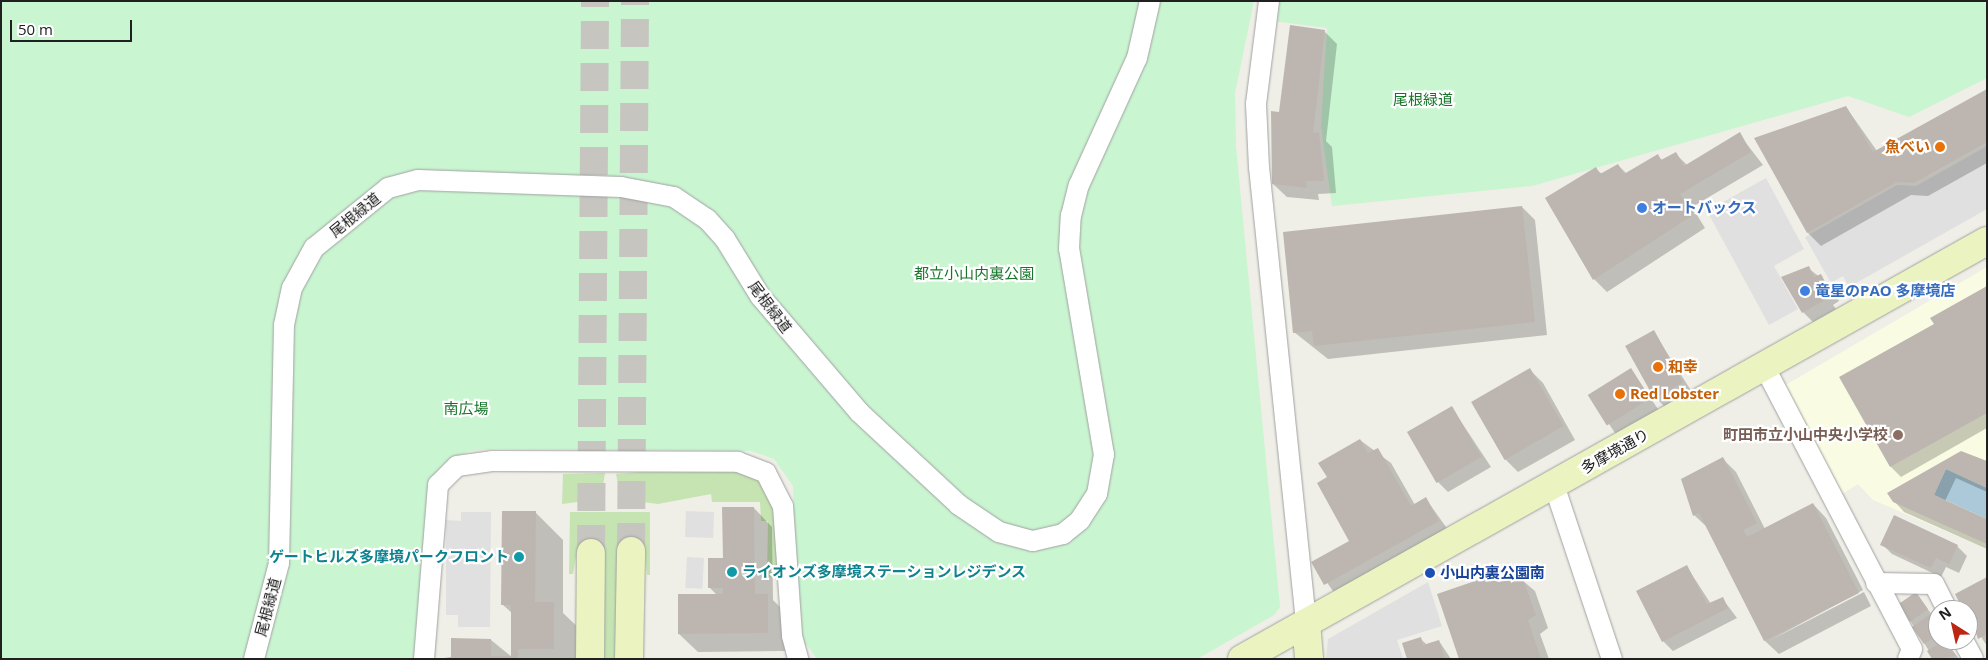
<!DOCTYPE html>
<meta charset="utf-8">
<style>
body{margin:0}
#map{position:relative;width:1988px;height:660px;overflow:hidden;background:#efeee7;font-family:"Open Sans","Noto Sans JP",sans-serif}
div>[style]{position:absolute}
.education>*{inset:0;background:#f9fce3}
.grass>*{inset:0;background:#c5e4b2}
.park>*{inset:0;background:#c9f5d1}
.parking>*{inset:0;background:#e0e0e0;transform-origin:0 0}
.water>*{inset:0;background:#acc9d9}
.shadow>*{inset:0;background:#0003;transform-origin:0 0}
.building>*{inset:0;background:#bdb6b0;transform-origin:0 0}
.secondary-tunnel>*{height:28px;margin-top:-14px;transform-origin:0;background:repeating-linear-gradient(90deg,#c6c5bf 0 28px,transparent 0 42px)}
.roads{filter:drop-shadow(0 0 1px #a1a1a1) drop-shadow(0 0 1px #a1a1a1)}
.street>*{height:20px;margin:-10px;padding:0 10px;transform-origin:10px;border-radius:10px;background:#fff}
.secondary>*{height:28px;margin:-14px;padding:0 14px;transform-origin:14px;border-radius:14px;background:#ebf4c0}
.dots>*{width:14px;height:14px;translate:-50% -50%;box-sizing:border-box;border:2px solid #fff;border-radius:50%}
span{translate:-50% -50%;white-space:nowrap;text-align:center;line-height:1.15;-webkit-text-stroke:4.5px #fff;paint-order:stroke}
.park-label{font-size:15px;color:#167529}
.food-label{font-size:15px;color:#c56008;font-weight:700}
.right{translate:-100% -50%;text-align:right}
.left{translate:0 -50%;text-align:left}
.shop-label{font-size:15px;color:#366cbe;font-weight:700}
.street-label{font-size:15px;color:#202020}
.education-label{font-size:15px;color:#785e54;font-weight:700}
.culture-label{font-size:15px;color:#0d838f;font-weight:700}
.transit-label{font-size:15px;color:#164399;font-weight:700}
.frame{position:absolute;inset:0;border:2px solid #202020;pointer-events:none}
.north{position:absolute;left:1928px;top:600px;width:50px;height:50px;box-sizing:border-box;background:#fff;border:1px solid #a6a6a6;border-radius:50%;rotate:325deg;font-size:14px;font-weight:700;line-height:20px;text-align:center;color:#202020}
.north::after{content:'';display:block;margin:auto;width:18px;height:22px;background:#bc2713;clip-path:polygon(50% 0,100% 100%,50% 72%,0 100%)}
.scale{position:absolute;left:10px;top:20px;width:122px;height:22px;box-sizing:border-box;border:2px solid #202020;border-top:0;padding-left:6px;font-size:15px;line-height:18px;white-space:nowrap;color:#202020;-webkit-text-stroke:4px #fff;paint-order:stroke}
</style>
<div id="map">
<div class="education">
<div style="clip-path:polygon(1987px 267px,1987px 549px,1873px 500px,1858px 484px,1839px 496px,1784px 386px)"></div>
</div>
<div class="grass">
<div style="clip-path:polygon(662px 470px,738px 470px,761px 478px,772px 495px,780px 580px,767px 576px,768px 521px,761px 521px,760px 502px,712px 502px,711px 494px,658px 504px,621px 499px,616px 474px)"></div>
<div style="clip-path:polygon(605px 473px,601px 499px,562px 504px,563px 474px)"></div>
<div style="clip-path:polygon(570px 512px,650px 512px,650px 575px,647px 575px,644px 543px,637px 533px,628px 534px,619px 550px,617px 659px,599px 659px,602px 554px,593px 534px,585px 533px,579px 540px,573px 574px,569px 574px)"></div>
</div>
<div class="park">
<div style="clip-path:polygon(1px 1px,1254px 1px,1235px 93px,1236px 147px,1280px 607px,1274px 615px,1197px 659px,817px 659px,807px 645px,803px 648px,798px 625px,793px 486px,774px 459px,751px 451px,495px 449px,469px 451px,442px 465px,435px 475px,414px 659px,1px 659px)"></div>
<div style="clip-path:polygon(1275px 1px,1982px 1px,1987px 6px,1987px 78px,1909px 117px,1848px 96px,1532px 186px,1332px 206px,1321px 126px,1327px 28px,1273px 21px)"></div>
</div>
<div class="parking">
<div style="clip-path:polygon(1987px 146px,1987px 209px,1849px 287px,1843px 276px,1831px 283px,1805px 237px,1897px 185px,1916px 186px)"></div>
<div style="clip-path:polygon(1766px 178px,1804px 249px,1774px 266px,1798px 309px,1769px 325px,1707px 211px)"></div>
<div style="left:686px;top:511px;width:28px;height:26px;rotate:2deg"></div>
<div style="clip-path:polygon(461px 512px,491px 512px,490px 627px,458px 627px,458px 615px,446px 615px,446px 520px,461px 521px)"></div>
<div style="left:687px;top:557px;width:17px;height:31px;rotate:3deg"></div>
<div style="clip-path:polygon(1428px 582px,1442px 626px,1397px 640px,1403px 659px,1326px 659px,1328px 639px)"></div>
</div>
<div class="water">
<div style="clip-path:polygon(1946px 469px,1987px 488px,1987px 519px,1934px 495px)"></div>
</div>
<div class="shadow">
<div style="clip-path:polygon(1324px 31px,1337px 44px,1326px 141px,1332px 147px,1336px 193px,1318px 194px,1319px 200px,1287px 197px,1273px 184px,1280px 113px)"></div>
<div style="clip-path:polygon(1987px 91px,1987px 163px,1928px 196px,1911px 195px,1821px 246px,1808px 233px,1756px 139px,1846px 107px,1877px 151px)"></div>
<div style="clip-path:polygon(1739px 134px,1763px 165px,1692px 207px,1705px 228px,1607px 292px,1594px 279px,1596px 169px,1602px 174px,1618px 165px,1627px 174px,1658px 156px,1663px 161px,1676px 154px,1687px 165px)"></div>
<div style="clip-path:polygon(1522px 207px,1535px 220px,1547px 335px,1328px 359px,1294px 332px)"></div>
<div style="clip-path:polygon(1808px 268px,1830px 285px,1839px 301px,1833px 305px,1836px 309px,1813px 322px,1803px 312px)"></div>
<div style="clip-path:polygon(1987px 287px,1987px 428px,1901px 477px,1891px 467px,1936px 325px)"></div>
<div style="clip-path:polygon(1653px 331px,1692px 392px,1666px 408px,1656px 398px)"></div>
<div style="left:1631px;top:369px;width:50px;height:49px;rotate:56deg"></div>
<div style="clip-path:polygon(1530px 370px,1543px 383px,1575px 440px,1518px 472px,1505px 459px)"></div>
<div style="clip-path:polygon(1452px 408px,1491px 467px,1448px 492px,1438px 482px)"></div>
<div style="clip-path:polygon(1360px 440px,1391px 463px,1415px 505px,1426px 499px,1451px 534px,1338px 598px,1313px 563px,1351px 541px,1329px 477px)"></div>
<div style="clip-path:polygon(1961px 453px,1987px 463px,1987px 492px,1956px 478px,1945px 501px,1987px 521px,1987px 549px,1904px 512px,1894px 501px)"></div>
<div style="clip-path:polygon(1723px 459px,1736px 472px,1765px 529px,1813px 504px,1826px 518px,1863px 590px,1769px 641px,1864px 592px,1871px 606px,1779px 654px,1765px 641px,1708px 528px,1694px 515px)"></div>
<div style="clip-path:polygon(754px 508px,772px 527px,773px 600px,786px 613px,786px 651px,698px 652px,679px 634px,717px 595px,710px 588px)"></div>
<div style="clip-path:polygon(535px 512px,563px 540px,563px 613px,582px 631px,581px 659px,439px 659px,452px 658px,491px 640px,512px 657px,513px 614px,503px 605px)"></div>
<div style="clip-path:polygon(1882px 544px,1957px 546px,1967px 556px,1959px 573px,1946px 567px,1941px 577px,1892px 554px)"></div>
<div style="clip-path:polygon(1687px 567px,1711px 604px,1722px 598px,1737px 618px,1673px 651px,1663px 641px)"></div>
<div style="clip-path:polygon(1510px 570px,1535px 591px,1548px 628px,1540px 634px,1549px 659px,1461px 659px)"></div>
<div style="clip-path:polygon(1987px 579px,1987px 646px,1964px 610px)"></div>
<div style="clip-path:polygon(1916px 594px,1933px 616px,1938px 640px,1945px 640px,1959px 659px,1934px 659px,1900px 604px)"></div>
<div style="clip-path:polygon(1421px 639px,1427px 645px,1439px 641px,1451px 659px,1408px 659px)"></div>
</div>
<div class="building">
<div style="clip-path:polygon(1290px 25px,1325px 30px,1313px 133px,1319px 132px,1324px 181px,1306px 181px,1307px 188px,1272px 184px,1271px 111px,1279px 112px)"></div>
<div style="clip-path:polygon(1987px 89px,1987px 142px,1914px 183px,1897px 182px,1807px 233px,1754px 138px,1846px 106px,1873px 152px)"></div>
<div style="clip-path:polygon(1740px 132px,1751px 152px,1680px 194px,1693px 215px,1593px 280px,1545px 198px,1596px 167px,1600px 174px,1618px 164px,1624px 174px,1658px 154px,1661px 160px,1676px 152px,1684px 166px)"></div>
<div style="clip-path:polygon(1522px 206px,1535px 322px,1314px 346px,1312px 331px,1293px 333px,1283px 232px)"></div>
<div style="clip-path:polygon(1809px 266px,1814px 277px,1821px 274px,1830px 291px,1824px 294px,1827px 299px,1802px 313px,1781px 277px)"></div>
<div style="clip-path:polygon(1987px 286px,1987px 413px,1890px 467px,1839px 377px,1934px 324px,1930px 318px)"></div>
<div style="left:1654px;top:330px;width:60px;height:33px;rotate:61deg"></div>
<div style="left:1530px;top:368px;width:67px;height:68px;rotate:60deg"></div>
<div style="left:1631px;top:368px;width:36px;height:51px;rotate:58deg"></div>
<div style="left:1452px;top:406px;width:59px;height:52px;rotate:60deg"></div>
<div style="clip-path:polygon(1360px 439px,1368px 453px,1378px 448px,1411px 506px,1426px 497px,1439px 521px,1324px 585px,1311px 562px,1349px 541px,1317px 483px,1327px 477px,1318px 463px)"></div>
<div style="clip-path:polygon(1961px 451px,1987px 461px,1987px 488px,1946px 469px,1934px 495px,1987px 519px,1987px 544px,1893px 502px,1887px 493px)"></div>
<div style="clip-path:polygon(1723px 457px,1757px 523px,1743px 530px,1747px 537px,1813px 503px,1859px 593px,1764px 641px,1699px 513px,1693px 516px,1681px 479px)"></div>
<div style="clip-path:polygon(722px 507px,754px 507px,755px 594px,768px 594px,768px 633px,678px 634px,678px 594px,723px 594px,723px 588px,708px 588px,708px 558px,723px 558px)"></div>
<div style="clip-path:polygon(502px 511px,536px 511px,535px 602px,554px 602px,554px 649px,518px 649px,518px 659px,438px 659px,451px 657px,451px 638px,491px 639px,491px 656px,511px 656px,511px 605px,501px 605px)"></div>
<div style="clip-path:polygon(1894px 515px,1958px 545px,1949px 564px,1936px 558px,1931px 568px,1880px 545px)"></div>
<div style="clip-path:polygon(1687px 565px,1707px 604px,1723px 597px,1728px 608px,1662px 642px,1636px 591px)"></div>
<div style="clip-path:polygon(1510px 569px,1514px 579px,1522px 576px,1536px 615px,1528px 620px,1541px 659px,1459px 659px,1437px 594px)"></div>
<div style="clip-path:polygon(1987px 577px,1987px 634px,1978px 639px,1968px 610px,1963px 610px,1955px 594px)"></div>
<div style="left:1916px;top:592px;width:21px;height:22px;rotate:55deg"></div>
<div style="clip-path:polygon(1929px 615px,1938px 634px,1924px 644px,1912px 627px)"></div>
<div style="clip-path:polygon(1421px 637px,1423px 645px,1439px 640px,1445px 659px,1407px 659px,1402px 643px)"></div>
<div style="clip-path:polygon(1945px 640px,1956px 656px,1932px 659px,1927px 651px)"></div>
</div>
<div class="secondary-tunnel">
<div style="left:631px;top:551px;width:550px;rotate:-89.58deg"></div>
<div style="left:591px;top:553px;width:552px;rotate:-89.58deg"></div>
</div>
<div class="roads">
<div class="street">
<div style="left:1269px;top:1px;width:104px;rotate:97.2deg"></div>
<div style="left:1256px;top:104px;width:63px;rotate:87.3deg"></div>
<div style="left:1259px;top:167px;width:458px;rotate:84.1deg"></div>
<div style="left:1764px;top:366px;width:319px;rotate:62.4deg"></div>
<div style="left:1912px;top:649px;width:11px;rotate:112deg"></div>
<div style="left:1554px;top:485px;width:183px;rotate:71.6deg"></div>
<div style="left:1876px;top:583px;width:58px;rotate:1deg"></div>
<div style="left:1934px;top:584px;width:29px;rotate:63deg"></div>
<div style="left:1963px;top:640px;width:21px;rotate:62deg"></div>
<div style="left:254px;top:659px;width:99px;rotate:-75.4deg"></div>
<div style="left:279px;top:563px;width:238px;rotate:-88.8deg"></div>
<div style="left:284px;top:325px;width:38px;rotate:-78deg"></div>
<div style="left:292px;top:288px;width:46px;rotate:-61.2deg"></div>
<div style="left:314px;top:248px;width:95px;rotate:-39deg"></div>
<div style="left:388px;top:188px;width:31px;rotate:-15deg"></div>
<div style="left:418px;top:180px;width:203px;rotate:2deg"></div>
<div style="left:621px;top:187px;width:54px;rotate:10.7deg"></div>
<div style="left:674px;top:197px;width:40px;rotate:34deg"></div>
<div style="left:707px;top:219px;width:27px;rotate:48deg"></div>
<div style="left:725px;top:239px;width:67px;rotate:58.4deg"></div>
<div style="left:760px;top:296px;width:153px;rotate:49.5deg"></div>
<div style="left:859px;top:412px;width:137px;rotate:42.9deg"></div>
<div style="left:959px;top:505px;width:48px;rotate:34deg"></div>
<div style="left:999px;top:532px;width:35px;rotate:15deg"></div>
<div style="left:1033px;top:541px;width:31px;rotate:-13deg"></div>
<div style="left:1063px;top:534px;width:22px;rotate:-39deg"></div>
<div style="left:1080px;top:520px;width:31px;rotate:-57deg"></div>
<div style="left:1097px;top:494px;width:40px;rotate:-80deg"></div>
<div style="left:1104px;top:455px;width:209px;rotate:-99.6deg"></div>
<div style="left:1069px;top:249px;width:33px;rotate:-87deg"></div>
<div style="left:1071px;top:216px;width:32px;rotate:-76deg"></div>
<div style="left:1079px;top:185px;width:140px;rotate:-65.5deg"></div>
<div style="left:1137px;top:58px;width:58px;rotate:-77.2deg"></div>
<div style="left:424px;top:659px;width:175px;rotate:-85.4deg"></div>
<div style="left:438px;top:485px;width:27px;rotate:-45deg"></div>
<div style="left:457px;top:466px;width:35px;rotate:-8deg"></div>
<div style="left:492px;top:461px;width:246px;rotate:0.2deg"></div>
<div style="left:738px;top:462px;width:30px;rotate:21deg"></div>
<div style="left:766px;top:473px;width:37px;rotate:63deg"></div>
<div style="left:783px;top:506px;width:130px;rotate:86deg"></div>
<div style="left:792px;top:636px;width:24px;rotate:75deg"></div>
</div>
<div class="secondary">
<div style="left:1306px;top:623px;width:36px;rotate:85deg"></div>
<div style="left:590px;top:659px;width:106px;rotate:-89.5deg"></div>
<div style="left:629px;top:659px;width:108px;rotate:-88.9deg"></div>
<div style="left:1242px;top:659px;width:854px;rotate:-29.3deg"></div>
</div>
</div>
<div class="dots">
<div style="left:1940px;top:147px;background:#e8710a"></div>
<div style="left:1642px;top:208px;background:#3f7fe0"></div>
<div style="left:1805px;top:291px;background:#3f7fe0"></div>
<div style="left:1658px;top:367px;background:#e8710a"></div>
<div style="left:1620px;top:394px;background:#e8710a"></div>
<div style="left:1898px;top:435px;background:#8d6e63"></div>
<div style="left:519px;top:557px;background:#0f9aa8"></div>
<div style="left:732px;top:572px;background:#0f9aa8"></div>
<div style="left:1430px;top:573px;background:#1a4fb4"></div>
</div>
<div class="park-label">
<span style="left:1423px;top:100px">尾根緑道</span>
<span style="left:974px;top:274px">都立小山内裏公園</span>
<span style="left:466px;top:409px">南広場</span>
</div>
<div class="food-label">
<span class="right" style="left:1930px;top:147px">魚べい</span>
<span class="left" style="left:1668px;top:367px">和幸</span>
<span class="left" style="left:1630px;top:394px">Red Lobster</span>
</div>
<div class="shop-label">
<span class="left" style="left:1652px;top:208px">オートバックス</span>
<span class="left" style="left:1815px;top:291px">竜星のPAO 多摩境店</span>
</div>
<div class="street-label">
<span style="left:355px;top:215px;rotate:-39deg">尾根緑道</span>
<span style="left:770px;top:307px;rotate:53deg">尾根緑道</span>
<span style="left:1615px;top:451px;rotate:-29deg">多摩境通り</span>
<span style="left:268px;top:607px;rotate:-75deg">尾根緑道</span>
</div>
<div class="education-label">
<span class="right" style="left:1888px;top:435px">町田市立小山中央小学校</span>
</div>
<div class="culture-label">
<span class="right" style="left:509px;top:557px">ゲートヒルズ多摩境パークフロント</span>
<span class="left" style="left:742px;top:572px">ライオンズ多摩境ステーションレジデンス</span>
</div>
<div class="transit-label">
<span class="left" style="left:1440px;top:573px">小山内裏公園南</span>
</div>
<div class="frame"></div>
<div class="north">N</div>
<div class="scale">50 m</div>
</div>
